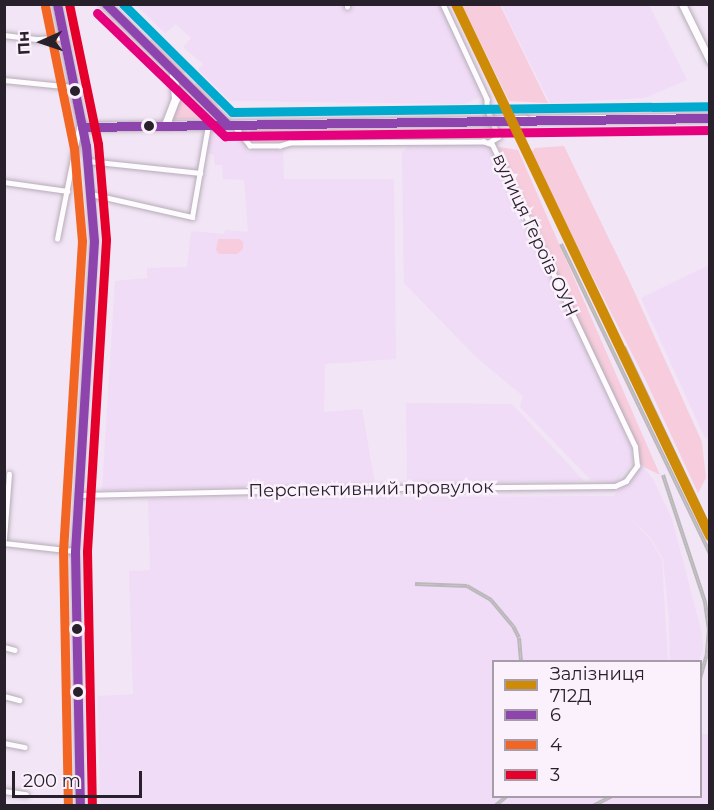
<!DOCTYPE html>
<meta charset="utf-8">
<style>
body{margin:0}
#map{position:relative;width:714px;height:810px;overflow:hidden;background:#f2e5f5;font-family:Montserrat,sans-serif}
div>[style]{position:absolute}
.built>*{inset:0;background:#f0dcf6}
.green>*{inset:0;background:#f7cddd}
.roads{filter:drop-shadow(0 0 2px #b6acb8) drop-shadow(0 0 2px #b6acb8)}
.minor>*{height:4.5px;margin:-2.25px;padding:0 2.25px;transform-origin:2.25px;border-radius:2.25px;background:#fdfbfe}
.tertiary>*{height:6px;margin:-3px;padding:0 3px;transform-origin:3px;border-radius:3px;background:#fdfbfe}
.secondary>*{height:7px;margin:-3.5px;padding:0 3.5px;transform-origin:3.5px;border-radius:3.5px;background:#fdfbfe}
.primary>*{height:8px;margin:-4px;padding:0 4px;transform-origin:4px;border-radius:4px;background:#fdfbfe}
.rail>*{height:4px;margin-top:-2px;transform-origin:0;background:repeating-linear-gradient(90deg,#faf1fd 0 4.5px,#bbb8bb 0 9px);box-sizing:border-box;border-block:2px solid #bbb8bb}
.bridges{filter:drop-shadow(0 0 2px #b6acb8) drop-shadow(0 0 2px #b6acb8)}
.primary-bridge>*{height:8px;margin:-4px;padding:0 4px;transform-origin:4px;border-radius:4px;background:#fdfbfe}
.bus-1>*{height:9px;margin:-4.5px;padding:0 4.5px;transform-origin:4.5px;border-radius:4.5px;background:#8e44ad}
.bus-2>*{height:9px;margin:-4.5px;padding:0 4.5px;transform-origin:4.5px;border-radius:4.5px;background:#f26522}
.bus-3>*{height:9px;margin:-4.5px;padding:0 4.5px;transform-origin:4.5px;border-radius:4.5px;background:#e4002b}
.bus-4>*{height:9px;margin:-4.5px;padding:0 4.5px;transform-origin:4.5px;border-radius:4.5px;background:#e5007d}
.bus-5>*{height:9px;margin:-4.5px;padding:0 4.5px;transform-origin:4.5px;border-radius:4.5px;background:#00a9ce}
.rail-1>*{height:10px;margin:-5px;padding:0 5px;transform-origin:5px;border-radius:5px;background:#ce8b08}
.dots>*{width:16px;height:16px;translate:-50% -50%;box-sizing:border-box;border:3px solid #faf1fd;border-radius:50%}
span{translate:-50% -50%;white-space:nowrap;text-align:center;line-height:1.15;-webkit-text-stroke:5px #faf1fd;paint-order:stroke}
.street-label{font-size:18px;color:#28202a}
.frame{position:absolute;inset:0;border:6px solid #28202a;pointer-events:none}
.legend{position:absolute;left:492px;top:660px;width:210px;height:138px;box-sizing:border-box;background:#faf1fd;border:2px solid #a69da9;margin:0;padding:8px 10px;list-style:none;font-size:18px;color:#28202a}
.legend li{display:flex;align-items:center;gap:12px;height:30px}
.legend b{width:30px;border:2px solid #a69da9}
.north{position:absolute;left:12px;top:12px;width:60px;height:60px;-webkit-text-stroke:4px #faf1fd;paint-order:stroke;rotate:267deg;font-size:16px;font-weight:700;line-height:24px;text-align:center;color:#28202a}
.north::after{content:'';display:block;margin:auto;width:21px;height:27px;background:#28202a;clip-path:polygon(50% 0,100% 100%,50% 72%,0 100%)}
.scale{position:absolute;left:12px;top:771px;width:130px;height:27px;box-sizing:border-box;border:3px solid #28202a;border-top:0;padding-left:8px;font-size:18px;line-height:21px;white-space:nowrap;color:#28202a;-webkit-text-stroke:4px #faf1fd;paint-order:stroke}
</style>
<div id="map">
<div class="built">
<div style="clip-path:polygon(136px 5px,440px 5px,483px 96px,464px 104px,230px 101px,198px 70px,203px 64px,183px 47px,191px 38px,176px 24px,165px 33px)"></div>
<div style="clip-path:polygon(501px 5px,649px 5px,687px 80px,645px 98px,550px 103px)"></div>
<div style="clip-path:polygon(227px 128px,242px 139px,247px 152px,283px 151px,284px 179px,394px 179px,396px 359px,325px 364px,324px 412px,362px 409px,375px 484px,102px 490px,115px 281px,147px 278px,147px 268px,187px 267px,191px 231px,224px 234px,225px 230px,248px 232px,244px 180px,223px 179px,222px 165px,215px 165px,213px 154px,207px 154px,210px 129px)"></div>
<div style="clip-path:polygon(409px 145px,488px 145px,631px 447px,633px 462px,614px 484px,591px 480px,520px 407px,523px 396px,476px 357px,404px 283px,402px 153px)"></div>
<div style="clip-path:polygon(709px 265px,709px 439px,704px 436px,641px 298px)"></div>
<div style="clip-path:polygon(406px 403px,512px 404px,584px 481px,407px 482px)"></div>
<div style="clip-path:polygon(642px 466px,653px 479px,672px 519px,701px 630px,703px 648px,699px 661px,670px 661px,669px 620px,663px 559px,651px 538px,628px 515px,650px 539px,662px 560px,668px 661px,494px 662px,494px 796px,700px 796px,701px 734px,709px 734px,709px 805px,100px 805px,98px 696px,133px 694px,129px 571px,150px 570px,148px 499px,614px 496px)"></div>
</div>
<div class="green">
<div style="clip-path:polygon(462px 5px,500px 5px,548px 103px,509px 101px)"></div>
<div style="clip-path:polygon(109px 17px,167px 75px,171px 83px,108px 19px)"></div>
<div style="clip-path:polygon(152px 38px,184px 67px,185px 73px,181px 73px,150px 42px)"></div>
<div style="clip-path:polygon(196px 80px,218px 99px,218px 106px,214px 105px,195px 86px)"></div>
<div style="clip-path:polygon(181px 91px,202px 112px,201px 119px,172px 119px)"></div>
<div style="clip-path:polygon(474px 106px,482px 107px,486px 113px,236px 114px,238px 111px)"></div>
<div style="clip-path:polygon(252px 129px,482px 129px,495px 131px,495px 133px,487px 140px,479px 142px,385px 139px,262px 143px,255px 142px,248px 134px)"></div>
<div style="clip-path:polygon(564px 146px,629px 280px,702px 442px,706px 478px,698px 493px,645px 379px,530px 154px,535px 148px)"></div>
<div style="clip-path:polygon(499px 147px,518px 150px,660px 475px,642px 466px)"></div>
<div style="clip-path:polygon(218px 239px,239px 239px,243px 242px,243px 249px,237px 254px,219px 254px,216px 250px)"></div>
</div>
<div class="roads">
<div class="minor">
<div style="left:443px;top:4px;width:105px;rotate:65.1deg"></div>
<div style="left:487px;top:99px;width:9px;rotate:90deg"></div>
<div style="left:487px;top:108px;width:31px;rotate:68deg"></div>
<div style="left:499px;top:137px;width:12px;rotate:149deg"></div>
<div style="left:347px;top:7px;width:3px;rotate:-90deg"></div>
<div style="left:4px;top:35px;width:34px;rotate:7deg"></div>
<div style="left:38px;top:39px;width:26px;rotate:-4deg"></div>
<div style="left:4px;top:80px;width:69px;rotate:5.8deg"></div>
<div style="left:88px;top:161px;width:113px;rotate:6.1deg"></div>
<div style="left:4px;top:182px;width:64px;rotate:8.1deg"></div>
<div style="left:91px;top:194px;width:104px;rotate:12.8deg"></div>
<div style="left:192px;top:217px;width:93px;rotate:-80.1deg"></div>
<div style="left:57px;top:239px;width:113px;rotate:-78.8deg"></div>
<div style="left:79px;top:128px;width:3px;rotate:-18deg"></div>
<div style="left:79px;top:495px;width:313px;rotate:-1.3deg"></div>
<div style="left:392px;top:488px;width:223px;rotate:-0.5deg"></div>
<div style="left:615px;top:486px;width:12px;rotate:-24deg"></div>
<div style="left:626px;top:481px;width:19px;rotate:-54deg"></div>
<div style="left:637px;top:466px;width:19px;rotate:-96deg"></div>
<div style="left:635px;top:447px;width:334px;rotate:-115.3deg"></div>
<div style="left:492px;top:145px;width:9px;rotate:-159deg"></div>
<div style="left:484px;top:142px;width:194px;rotate:179.7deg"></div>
<div style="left:290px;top:143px;width:10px;rotate:163deg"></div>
<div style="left:280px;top:146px;width:30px;rotate:180deg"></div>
<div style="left:250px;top:146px;width:27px;rotate:-129deg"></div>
<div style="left:4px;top:539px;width:65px;rotate:-85.6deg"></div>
<div style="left:4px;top:543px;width:71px;rotate:6.4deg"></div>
<div style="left:4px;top:647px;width:11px;rotate:15deg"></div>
<div style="left:4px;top:696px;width:16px;rotate:15deg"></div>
<div style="left:4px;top:743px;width:21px;rotate:11deg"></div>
<div style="left:4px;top:791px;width:22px;rotate:8deg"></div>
</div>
<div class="tertiary">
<div style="left:80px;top:806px;width:255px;rotate:-91.1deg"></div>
<div style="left:75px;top:551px;width:311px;rotate:-86.5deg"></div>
<div style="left:94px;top:241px;width:80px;rotate:-94.3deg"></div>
<div style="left:88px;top:161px;width:35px;rotate:-100deg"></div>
</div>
<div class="secondary">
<div style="left:682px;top:4px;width:64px;rotate:63.8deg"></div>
</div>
<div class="primary">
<div style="left:57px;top:4px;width:126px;rotate:78.5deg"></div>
<div style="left:82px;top:127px;width:407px;rotate:-0.8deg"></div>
<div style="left:105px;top:4px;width:171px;rotate:44.5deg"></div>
<div style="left:525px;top:120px;width:185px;rotate:-0.6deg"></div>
<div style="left:166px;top:125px;width:28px;rotate:-69deg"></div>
<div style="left:176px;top:99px;width:24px;rotate:-95deg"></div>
</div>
</div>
<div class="rail">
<div style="left:561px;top:244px;width:344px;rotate:64.3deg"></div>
<div style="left:624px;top:347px;width:201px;rotate:64.7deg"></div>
<div style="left:663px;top:475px;width:134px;rotate:71.7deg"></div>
<div style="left:705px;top:602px;width:27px;rotate:82deg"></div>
<div style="left:709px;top:629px;width:25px;rotate:95deg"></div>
<div style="left:707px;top:654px;width:25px;rotate:106deg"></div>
<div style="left:415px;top:584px;width:52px;rotate:2.2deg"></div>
<div style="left:467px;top:586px;width:28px;rotate:30deg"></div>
<div style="left:491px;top:600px;width:34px;rotate:50deg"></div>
<div style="left:513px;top:626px;width:13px;rotate:63deg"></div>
<div style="left:519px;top:638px;width:24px;rotate:85deg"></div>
<div style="left:495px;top:806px;width:16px;rotate:-40deg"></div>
<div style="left:593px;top:806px;width:21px;rotate:-28deg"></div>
</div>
<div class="bridges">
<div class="primary-bridge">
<div style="left:489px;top:121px;width:36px;rotate:-2deg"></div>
</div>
</div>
<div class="bus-1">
<div style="left:57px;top:4px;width:145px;rotate:78.5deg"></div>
<div style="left:86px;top:146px;width:95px;rotate:85.2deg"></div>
<div style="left:94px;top:241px;width:311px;rotate:93.5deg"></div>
<div style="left:75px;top:551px;width:255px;rotate:88.9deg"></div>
<div style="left:106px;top:4px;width:170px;rotate:44.8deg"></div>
<div style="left:82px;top:127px;width:628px;rotate:-0.82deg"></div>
</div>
<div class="bus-2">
<div style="left:45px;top:6px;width:145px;rotate:78.5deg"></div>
<div style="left:74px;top:148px;width:93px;rotate:85.1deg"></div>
<div style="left:82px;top:241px;width:310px;rotate:93.5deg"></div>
<div style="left:63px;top:550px;width:256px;rotate:88.9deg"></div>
</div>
<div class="bus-3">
<div style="left:69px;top:4px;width:143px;rotate:78.3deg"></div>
<div style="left:98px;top:144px;width:96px;rotate:85.2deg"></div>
<div style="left:106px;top:240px;width:312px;rotate:93.5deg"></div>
<div style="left:87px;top:551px;width:255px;rotate:88.9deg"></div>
</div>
<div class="bus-4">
<div style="left:97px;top:13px;width:178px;rotate:43.9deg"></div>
<div style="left:225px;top:136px;width:485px;rotate:-0.7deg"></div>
</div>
<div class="bus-5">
<div style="left:123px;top:4px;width:153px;rotate:44.7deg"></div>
<div style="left:232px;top:112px;width:478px;rotate:-0.7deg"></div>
</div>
<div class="rail-1">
<div style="left:456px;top:4px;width:590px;rotate:64.48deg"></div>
</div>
<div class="dots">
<div style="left:75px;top:91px;background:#28202a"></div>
<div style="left:149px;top:126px;background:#28202a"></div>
<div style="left:77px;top:629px;background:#28202a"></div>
<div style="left:78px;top:692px;background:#28202a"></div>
</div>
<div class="street-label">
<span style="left:535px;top:235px;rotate:65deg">вулиця Героїв ОУН</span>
<span style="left:371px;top:489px;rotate:-1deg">Перспективний провулок</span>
</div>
<div class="frame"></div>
<ul class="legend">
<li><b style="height:8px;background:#ce8b08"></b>Залізниця 712Д</li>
<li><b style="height:8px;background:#8e44ad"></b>6</li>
<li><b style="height:8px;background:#f26522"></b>4</li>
<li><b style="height:8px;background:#e4002b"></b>3</li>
</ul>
<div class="north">Пн</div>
<div class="scale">200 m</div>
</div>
